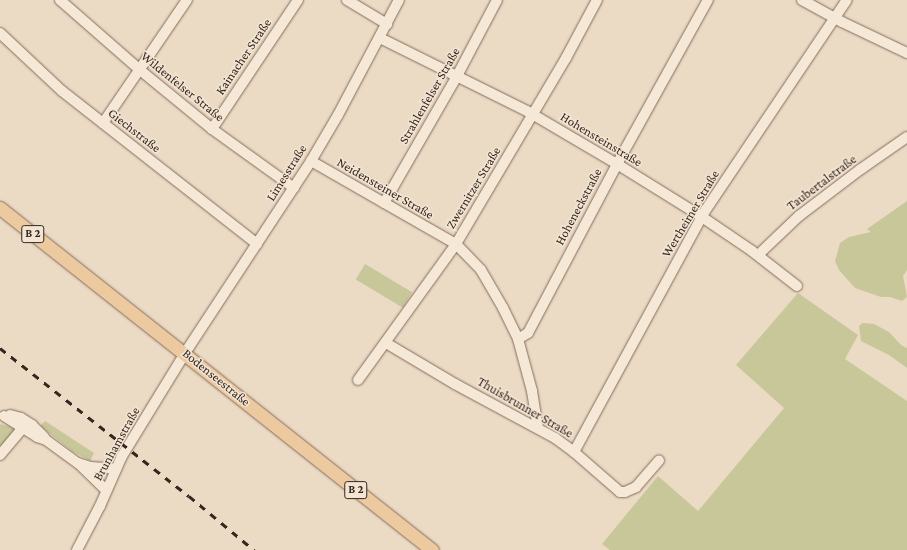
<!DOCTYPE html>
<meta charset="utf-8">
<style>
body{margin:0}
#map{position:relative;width:907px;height:550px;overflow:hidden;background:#ebdac4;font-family:"Crimson Pro",serif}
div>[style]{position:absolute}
.green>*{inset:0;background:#c8c799;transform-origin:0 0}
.roads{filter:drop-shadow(0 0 1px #846c5c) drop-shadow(0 0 1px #846c5c)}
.minor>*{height:10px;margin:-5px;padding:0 5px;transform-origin:5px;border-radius:5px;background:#f6e8d7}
.major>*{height:13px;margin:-6.5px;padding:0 6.5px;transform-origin:6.5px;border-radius:6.5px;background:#ecc99e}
.rail>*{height:2.5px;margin-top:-1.25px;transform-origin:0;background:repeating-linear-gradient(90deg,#35261f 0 7px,transparent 0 14px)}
span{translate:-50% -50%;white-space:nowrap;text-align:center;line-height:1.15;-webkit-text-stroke:3px #f3e5d3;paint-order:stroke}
.shield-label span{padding:1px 3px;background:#f3e5d3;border:1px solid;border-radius:3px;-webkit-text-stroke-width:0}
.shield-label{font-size:12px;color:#35261f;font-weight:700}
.street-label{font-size:13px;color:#35261f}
</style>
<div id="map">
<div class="green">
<div style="clip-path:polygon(907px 201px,907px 270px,903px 276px,907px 297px,902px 301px,890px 297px,881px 297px,855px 288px,839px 270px,835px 261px,840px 243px,849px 237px,871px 232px,867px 229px)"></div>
<div style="left:365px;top:264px;width:55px;height:18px;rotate:31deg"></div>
<div style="clip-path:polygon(798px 293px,858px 335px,845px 359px,907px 401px,907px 550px,610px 550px,602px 544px,658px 476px,698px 511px,784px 408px,736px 365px)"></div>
<div style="clip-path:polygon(863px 323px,874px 324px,889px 332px,901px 345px,907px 348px,907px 368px,889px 355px,861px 341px,859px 326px)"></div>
<div style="clip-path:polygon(45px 421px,94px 453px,90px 461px,72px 451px,40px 426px)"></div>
<div style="clip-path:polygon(0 424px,16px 428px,0 448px)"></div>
</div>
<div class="roads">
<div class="minor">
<div style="left:60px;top:0;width:106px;rotate:41.2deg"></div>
<div style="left:140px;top:70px;width:93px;rotate:39.3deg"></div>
<div style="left:212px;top:129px;width:101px;rotate:35.7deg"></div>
<div style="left:347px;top:0;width:47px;rotate:31deg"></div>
<div style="left:802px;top:0;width:46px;rotate:28.8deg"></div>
<div style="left:842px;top:22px;width:72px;rotate:25.5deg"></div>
<div style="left:0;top:33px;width:85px;rotate:43.1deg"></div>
<div style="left:62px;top:91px;width:248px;rotate:38.1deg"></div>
<div style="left:380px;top:38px;width:164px;rotate:26.4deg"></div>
<div style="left:527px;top:111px;width:104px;rotate:30.5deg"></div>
<div style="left:617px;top:164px;width:100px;rotate:31.9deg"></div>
<div style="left:702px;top:217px;width:60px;rotate:34.2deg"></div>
<div style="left:752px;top:251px;width:57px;rotate:37.9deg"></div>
<div style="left:103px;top:123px;width:149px;rotate:-55.7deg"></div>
<div style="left:212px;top:129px;width:155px;rotate:-56.3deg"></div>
<div style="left:311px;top:161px;width:167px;rotate:29.8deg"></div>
<div style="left:456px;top:244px;width:36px;rotate:46deg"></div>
<div style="left:481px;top:270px;width:44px;rotate:59.9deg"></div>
<div style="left:503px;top:308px;width:34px;rotate:64deg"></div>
<div style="left:518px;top:339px;width:54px;rotate:74.9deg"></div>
<div style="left:532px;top:391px;width:37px;rotate:81deg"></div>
<div style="left:384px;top:203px;width:146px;rotate:-60.1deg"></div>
<div style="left:457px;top:76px;width:86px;rotate:-62.2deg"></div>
<div style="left:758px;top:255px;width:57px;rotate:-43.6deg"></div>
<div style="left:799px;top:216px;width:78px;rotate:-37.2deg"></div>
<div style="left:861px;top:169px;width:56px;rotate:-34.8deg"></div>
<div style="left:518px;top:339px;width:12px;rotate:-31deg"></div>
<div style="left:528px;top:333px;width:191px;rotate:-62.2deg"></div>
<div style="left:617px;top:164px;width:188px;rotate:-61deg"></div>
<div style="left:386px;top:343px;width:80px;rotate:30.7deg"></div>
<div style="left:455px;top:384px;width:114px;rotate:28.4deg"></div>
<div style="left:555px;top:438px;width:24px;rotate:36deg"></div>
<div style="left:574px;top:452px;width:61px;rotate:41deg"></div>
<div style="left:620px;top:492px;width:5px"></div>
<div style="left:625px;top:492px;width:12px;rotate:-24deg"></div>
<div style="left:636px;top:487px;width:35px;rotate:-49deg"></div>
<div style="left:358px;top:380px;width:168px;rotate:-54.2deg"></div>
<div style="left:456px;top:244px;width:216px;rotate:-59.4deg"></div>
<div style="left:566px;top:58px;width:66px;rotate:-61.9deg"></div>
<div style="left:10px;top:415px;width:11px;rotate:15deg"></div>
<div style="left:21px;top:418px;width:13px;rotate:32deg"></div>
<div style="left:32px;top:425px;width:17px;rotate:45deg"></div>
<div style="left:4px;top:416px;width:39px;rotate:32deg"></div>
<div style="left:37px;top:437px;width:9px;rotate:18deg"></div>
<div style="left:46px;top:440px;width:39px;rotate:36deg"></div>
<div style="left:78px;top:463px;width:39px;rotate:44deg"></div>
<div style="left:574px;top:452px;width:274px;rotate:-61.5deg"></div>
<div style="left:705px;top:211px;width:254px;rotate:-56.1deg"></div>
<div style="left:0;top:455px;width:35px;rotate:-50deg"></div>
<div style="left:78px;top:463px;width:13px;rotate:18deg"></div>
<div style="left:90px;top:467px;width:26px;rotate:4deg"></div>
<div style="left:77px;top:550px;width:50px;rotate:-62.4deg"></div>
<div style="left:100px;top:506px;width:55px;rotate:-66.3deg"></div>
<div style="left:122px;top:456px;width:121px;rotate:-58.5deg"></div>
<div style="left:185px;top:353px;width:230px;rotate:-56.7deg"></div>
<div style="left:311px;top:161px;width:53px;rotate:-59.6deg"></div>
<div style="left:338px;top:115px;width:130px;rotate:-62.1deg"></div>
</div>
<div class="major">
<div style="left:0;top:208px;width:551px;rotate:38.37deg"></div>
</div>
</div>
<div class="rail">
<div style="left:0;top:348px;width:240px;rotate:38.1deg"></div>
<div style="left:189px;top:496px;width:85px;rotate:39.7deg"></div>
</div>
<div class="shield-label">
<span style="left:33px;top:234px">B 2</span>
<span style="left:356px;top:490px">B 2</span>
</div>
<div class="street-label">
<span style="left:244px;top:57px;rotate:-56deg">Kainacher Straße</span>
<span style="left:182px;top:87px;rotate:39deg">Wildenfelser Straße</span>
<span style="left:430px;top:96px;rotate:-60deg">Strahlenfelser Straße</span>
<span style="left:134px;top:131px;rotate:38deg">Giechstraße</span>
<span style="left:601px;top:140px;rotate:31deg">Hohensteinstraße</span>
<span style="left:287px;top:173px;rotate:-58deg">Limesstraße</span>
<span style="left:822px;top:183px;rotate:-37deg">Taubertalstraße</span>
<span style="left:474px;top:188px;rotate:-59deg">Zwernitzer Straße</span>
<span style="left:385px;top:189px;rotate:30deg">Neidensteiner Straße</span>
<span style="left:579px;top:207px;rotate:-62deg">Hoheneckstraße</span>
<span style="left:691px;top:214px;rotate:-59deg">Wertheimer Straße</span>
<span style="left:216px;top:378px;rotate:39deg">Bodenseestraße</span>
<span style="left:525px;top:408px;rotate:30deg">Thuisbrunner Straße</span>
<span style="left:117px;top:444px;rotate:-61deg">Brunhamstraße</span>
</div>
</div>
